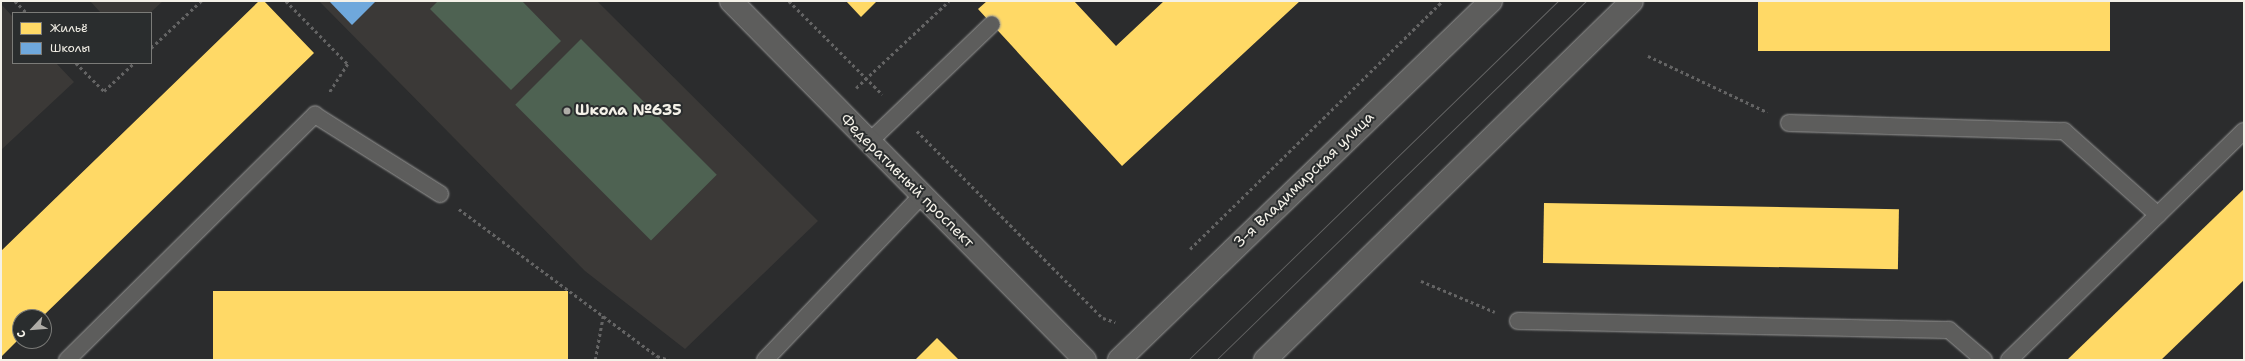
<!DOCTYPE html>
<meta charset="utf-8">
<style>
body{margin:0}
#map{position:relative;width:2245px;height:361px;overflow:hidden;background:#2b2c2d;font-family:"Shantell Sans",sans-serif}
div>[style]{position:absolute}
.built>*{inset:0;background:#3b3937}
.green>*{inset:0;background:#4e6252;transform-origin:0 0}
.homes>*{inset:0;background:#ffd966;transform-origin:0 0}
.schools>*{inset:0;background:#6fa8dc}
.path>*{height:2.5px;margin-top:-1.25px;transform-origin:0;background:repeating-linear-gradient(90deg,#646464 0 3px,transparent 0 6px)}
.roads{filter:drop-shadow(0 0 1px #979796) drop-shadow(0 0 1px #979796)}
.service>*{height:16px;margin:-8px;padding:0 8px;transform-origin:8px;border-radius:8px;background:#5d5d5c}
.minor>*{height:22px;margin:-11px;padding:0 11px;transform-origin:11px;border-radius:11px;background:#5d5d5c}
.tertiary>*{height:22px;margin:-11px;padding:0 11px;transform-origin:11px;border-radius:11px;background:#5d5d5c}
.tram>*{height:1px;margin:-0.5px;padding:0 0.5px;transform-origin:0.5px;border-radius:0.5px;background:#646464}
.dots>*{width:11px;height:11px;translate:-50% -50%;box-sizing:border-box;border:2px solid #2a2d2e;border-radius:50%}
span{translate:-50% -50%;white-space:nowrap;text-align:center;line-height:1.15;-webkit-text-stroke:4px #2a2d2e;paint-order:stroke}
.poi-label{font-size:15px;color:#f4f1e8;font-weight:700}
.left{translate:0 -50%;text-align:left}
.street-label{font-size:15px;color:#f4f1e8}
.frame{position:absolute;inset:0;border:2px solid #f4f1e8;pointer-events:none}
.legend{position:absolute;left:12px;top:12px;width:140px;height:52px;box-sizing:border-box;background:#2a2d2e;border:1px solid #7b7b78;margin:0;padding:5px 7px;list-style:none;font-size:12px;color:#f4f1e8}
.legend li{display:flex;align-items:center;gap:8px;height:20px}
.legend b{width:20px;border:1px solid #7b7b78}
.north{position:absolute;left:12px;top:309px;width:40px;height:40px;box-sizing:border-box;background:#2a2d2e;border:1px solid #7b7b78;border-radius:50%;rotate:244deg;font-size:11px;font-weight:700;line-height:16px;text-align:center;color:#f4f1e8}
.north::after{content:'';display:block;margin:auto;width:14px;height:18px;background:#aeaca7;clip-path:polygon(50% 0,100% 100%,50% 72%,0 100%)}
</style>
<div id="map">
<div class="built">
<div style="clip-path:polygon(90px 1px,163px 1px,150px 13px,101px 13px)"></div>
<div style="clip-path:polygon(319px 1px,597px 1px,818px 221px,685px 349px,585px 271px)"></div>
<div style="clip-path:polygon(1px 4px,13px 17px,13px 63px,56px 63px,74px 82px,1px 150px)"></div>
</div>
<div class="green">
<div style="clip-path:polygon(438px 1px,522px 1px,561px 41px,511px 90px,430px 9px)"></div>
<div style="left:581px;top:39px;width:192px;height:93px;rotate:45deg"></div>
</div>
<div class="homes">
<div style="clip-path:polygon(259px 1px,264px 1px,314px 53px,42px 317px,20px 317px,20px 338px,1px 357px,1px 251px)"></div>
<div style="clip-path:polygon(846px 1px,877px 1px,861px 17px)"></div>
<div style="clip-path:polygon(987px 1px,1074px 1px,1116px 46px,1164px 1px,1300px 1px,1122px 166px,978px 9px)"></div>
<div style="left:1758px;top:1px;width:352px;height:50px"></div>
<div style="clip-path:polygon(2244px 189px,2244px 280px,2161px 360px,2067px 360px)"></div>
<div style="left:1544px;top:203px;width:355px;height:60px;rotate:1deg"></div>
<div style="left:213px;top:291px;width:355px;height:69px"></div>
<div style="clip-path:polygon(937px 338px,959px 360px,915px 360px)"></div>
</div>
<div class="schools">
<div style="clip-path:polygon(329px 1px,376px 1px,352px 25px)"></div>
</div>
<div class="path">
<div style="left:15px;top:1px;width:17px;rotate:45deg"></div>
<div style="left:286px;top:1px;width:88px;rotate:45.5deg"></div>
<div style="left:348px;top:64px;width:35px;rotate:123deg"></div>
<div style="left:789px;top:1px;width:132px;rotate:45deg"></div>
<div style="left:151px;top:48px;width:69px;rotate:-43.2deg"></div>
<div style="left:1648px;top:56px;width:132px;rotate:25.2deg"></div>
<div style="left:76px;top:63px;width:40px;rotate:45deg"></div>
<div style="left:104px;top:91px;width:41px;rotate:-43deg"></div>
<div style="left:856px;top:88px;width:127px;rotate:-43.1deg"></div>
<div style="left:917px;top:131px;width:264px;rotate:45.2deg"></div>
<div style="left:1103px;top:318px;width:13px;rotate:18deg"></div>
<div style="left:459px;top:209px;width:247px;rotate:36.6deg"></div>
<div style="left:657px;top:356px;width:13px;rotate:18deg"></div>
<div style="left:1190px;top:249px;width:354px;rotate:-44.5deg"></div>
<div style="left:1421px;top:281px;width:80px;rotate:22.7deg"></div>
<div style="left:595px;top:360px;width:45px;rotate:-79.7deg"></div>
</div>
<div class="roads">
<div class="service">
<div style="left:1789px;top:123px;width:275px;rotate:1.7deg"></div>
<div style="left:2064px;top:131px;width:126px;rotate:41.8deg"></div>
<div style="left:869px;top:142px;width:170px;rotate:-43.8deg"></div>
<div style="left:1518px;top:321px;width:431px;rotate:1.2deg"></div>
<div style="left:1949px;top:330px;width:46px;rotate:40.6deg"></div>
<div style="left:67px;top:360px;width:349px;rotate:-44.7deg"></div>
<div style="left:315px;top:115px;width:148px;rotate:32.3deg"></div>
<div style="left:765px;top:360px;width:228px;rotate:-46.4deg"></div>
<div style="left:2009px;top:360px;width:328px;rotate:-44.3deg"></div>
</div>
<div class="minor">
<div style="left:731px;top:1px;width:504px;rotate:45.4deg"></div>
</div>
<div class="tertiary">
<div style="left:1119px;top:360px;width:517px;rotate:-43.98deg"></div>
<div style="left:1265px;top:360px;width:513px;rotate:-44.37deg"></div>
</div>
</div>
<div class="tram">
<div style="left:1188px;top:360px;width:516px;rotate:-44.14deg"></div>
<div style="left:1216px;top:360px;width:516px;rotate:-44.14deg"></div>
</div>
<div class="dots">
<div style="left:567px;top:111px;background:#aeaca7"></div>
</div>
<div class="poi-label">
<span class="left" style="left:575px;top:111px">Школа №635</span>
</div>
<div class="street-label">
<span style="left:1304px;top:180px;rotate:-44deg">3-я Владимирская улица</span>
<span style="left:907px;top:181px;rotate:45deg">Федеративный проспект</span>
</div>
<div class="frame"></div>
<ul class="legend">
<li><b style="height:11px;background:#ffd966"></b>Жильё</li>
<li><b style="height:11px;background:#6fa8dc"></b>Школы</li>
</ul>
<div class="north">С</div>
</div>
